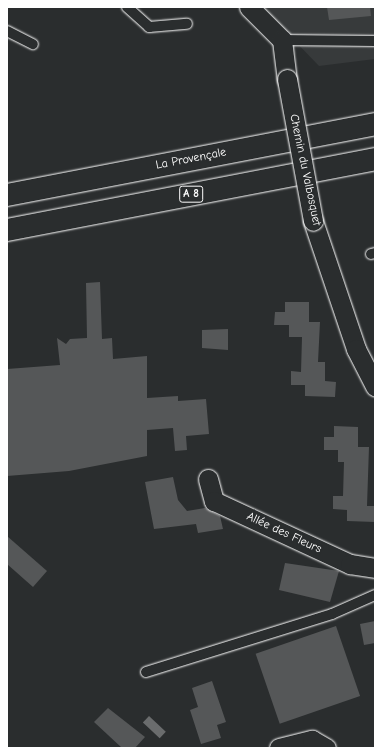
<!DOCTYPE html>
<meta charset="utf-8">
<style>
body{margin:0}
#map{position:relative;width:382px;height:755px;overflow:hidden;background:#2a2d2e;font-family:"Comic Neue",sans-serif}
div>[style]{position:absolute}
.built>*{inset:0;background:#373a3b}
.water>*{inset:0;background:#6a6c6d;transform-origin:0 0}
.building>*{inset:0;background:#555758;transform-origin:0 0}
.roads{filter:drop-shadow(0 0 1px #fff) drop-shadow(0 0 1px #fff)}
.service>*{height:10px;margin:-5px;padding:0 5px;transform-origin:5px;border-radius:5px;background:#2a2d2e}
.minor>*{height:19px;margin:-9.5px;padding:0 9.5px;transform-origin:9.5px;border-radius:9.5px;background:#2a2d2e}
.motorway>*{height:22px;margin:-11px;padding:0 11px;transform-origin:11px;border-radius:11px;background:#2a2d2e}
.bridges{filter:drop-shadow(0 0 1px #fff) drop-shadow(0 0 1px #fff)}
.minor-bridge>*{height:19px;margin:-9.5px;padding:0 9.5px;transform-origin:9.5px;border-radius:9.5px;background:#2a2d2e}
span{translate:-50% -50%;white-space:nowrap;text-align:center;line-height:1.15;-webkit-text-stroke:4px #2a2d2e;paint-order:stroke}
.shield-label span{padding:1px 3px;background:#2a2d2e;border:1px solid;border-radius:3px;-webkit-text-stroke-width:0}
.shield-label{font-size:11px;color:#fff;font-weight:700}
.street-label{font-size:12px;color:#fff}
.frame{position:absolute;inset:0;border:8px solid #fff;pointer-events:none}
</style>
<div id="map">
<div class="built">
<div style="clip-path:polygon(262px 7px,375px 7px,375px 59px,319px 66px)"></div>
</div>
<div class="water">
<div style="left:149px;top:716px;width:23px;height:9px;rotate:43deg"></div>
</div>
<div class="building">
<div style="clip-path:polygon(327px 7px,370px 7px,371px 16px,329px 20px)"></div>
<div style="clip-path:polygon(100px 282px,102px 339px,112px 338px,113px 359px,147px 356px,147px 398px,178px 396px,178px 401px,206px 399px,209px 434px,186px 436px,187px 450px,175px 451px,173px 428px,147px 430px,147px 456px,69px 471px,7px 476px,7px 369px,60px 365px,57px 338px,66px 344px,70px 339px,87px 338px,86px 283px)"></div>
<div style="clip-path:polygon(285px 302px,309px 302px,309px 322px,320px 322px,318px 362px,325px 362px,325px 381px,336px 382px,335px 397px,305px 396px,305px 385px,291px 385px,291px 371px,301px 372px,302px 337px,289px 337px,289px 325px,274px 325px,275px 312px,285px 312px)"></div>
<div style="clip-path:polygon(228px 329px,228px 350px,202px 348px,202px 330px)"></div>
<div style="clip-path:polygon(334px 426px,358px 427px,358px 447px,369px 447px,367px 506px,375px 506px,375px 522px,347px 521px,347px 510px,333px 509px,333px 496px,343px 496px,344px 462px,338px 462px,338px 450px,324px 450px,324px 437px,334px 437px)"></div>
<div style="clip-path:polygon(173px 477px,178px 500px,187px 511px,205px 508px,220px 516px,223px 529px,198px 533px,196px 524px,154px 529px,145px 482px)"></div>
<div style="clip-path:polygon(7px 536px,47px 571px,33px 587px,7px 564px)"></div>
<div style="clip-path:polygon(285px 563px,339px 571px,330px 602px,279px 590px)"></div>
<div style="clip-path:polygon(375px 621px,375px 643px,364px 645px,360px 624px)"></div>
<div style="left:336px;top:626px;width:74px;height:85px;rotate:71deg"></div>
<div style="clip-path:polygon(212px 681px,226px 722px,217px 725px,221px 738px,201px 744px,190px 710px,198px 707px,192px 688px)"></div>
<div style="clip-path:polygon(108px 708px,145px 737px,135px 748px,122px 748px,94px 722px)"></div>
</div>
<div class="roads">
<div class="service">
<div style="left:127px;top:7px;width:30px;rotate:42deg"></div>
<div style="left:149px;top:27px;width:38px;rotate:-5deg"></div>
<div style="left:7px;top:31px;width:29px;rotate:27deg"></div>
<div style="left:282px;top:40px;width:93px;rotate:0.6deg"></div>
<div style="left:371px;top:254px;width:4px;rotate:-14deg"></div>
<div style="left:146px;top:672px;width:195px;rotate:-17.3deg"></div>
<div style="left:332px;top:614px;width:47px;rotate:-23.8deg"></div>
</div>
<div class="minor">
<div style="left:249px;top:7px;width:47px;rotate:45deg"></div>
<div style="left:282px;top:40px;width:39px;rotate:83deg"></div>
<div style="left:313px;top:221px;width:135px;rotate:71.4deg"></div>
<div style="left:356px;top:349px;width:42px;rotate:62.8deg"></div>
<div style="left:208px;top:479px;width:23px;rotate:75deg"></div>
<div style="left:214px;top:501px;width:150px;rotate:24.9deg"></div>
<div style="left:350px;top:564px;width:25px;rotate:9deg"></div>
<div style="left:279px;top:748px;width:34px;rotate:-14deg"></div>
<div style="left:312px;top:740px;width:16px;rotate:30deg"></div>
</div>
<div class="motorway">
<div style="left:7px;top:195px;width:375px;rotate:-10.9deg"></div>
<div style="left:7px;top:230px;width:375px;rotate:-10.9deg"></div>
</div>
</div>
<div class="bridges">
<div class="minor-bridge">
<div style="left:287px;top:79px;width:144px;rotate:79.6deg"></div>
</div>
</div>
<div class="shield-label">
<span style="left:191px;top:194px">A 8</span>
</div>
<div class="street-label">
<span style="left:191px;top:159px;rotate:-11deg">La Provençale</span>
<span style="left:305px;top:170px;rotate:78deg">Chemin du Valbosquet</span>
<span style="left:284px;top:533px;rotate:25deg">Allée des Fleurs</span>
</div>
<div class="frame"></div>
</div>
